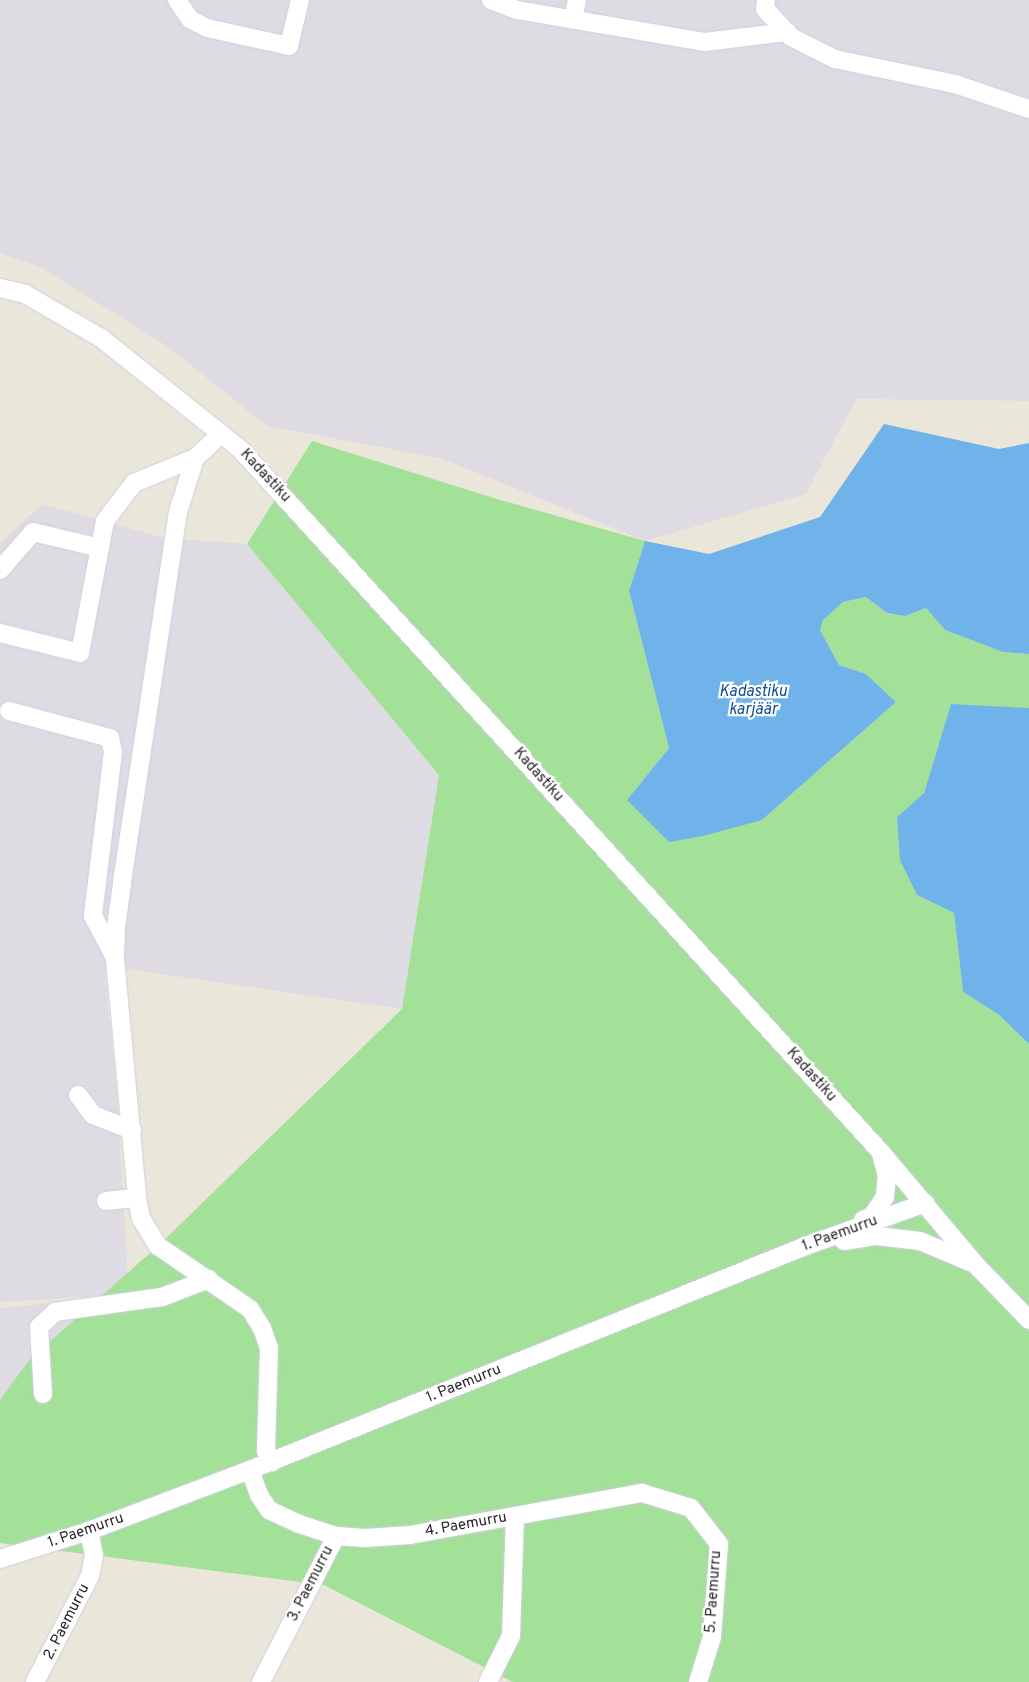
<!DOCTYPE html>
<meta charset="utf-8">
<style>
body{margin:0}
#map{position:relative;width:1029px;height:1682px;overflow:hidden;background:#eae7da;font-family:Overpass,sans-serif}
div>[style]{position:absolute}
.industrial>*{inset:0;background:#dfdbe3}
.green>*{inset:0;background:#a3e098}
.water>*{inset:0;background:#70b2ea}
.roads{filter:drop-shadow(0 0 1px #d0d0e1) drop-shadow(0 0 1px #d0d0e1)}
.minor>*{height:18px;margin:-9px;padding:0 9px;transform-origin:9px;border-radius:9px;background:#fff}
span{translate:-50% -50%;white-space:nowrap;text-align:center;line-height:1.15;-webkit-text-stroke:4.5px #fff;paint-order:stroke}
.street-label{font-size:15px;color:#282828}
.water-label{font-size:16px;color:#124e93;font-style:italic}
</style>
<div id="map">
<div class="industrial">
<div style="clip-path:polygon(0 0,1029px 0,1029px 401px,856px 399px,806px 494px,645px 541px,440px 458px,267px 426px,167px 346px,42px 268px,0 253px)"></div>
<div style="clip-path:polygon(evenodd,42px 504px,165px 538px,247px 544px,439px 775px,402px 1009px,106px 966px,105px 979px,117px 1095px,129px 1294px,0 1302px,0 543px,42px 504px,159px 579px,107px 941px,122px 825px,159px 579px)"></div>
<div style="clip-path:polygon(73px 1301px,86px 1441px,0 1440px,0 1308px)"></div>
</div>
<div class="green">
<div style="clip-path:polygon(312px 441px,497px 499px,645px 541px,629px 591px,669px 748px,627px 800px,762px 820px,896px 702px,866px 674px,839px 665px,820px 630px,823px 620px,843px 602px,866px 597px,887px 613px,905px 616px,926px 608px,945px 630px,1003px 652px,1029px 654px,1029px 708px,951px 705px,924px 793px,897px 817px,917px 895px,954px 913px,963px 992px,998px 1014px,1029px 1044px,1029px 1682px,513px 1682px,324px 1585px,0 1543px,0 1400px,30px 1359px,158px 1246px,402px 1009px,439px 775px,247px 544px)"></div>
</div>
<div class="water">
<div style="clip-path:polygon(884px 424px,999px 449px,1029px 443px,1029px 654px,1003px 652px,945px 630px,926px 608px,905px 616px,887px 613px,866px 597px,843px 602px,823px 620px,820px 630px,839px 665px,866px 674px,896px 702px,762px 820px,703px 836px,669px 842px,627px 800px,669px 748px,629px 591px,645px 541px,709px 554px,820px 517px)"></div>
<div style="clip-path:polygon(951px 704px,1029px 708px,1029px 1044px,998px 1014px,963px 992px,954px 913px,917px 895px,900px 860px,897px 817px,924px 793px)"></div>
</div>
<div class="roads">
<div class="minor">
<div style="left:177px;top:0;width:23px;rotate:56deg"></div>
<div style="left:190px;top:19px;width:19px;rotate:28deg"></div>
<div style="left:207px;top:28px;width:84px;rotate:12.4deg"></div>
<div style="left:289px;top:46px;width:47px;rotate:-76.6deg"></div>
<div style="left:491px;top:0;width:28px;rotate:21deg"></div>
<div style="left:517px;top:10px;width:191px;rotate:9.7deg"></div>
<div style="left:705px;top:42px;width:83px;rotate:-7deg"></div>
<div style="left:766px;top:0;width:9px;rotate:96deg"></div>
<div style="left:765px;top:9px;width:38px;rotate:47deg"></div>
<div style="left:791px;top:37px;width:49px;rotate:26.6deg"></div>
<div style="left:835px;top:59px;width:123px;rotate:11.8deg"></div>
<div style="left:955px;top:84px;width:78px;rotate:18.7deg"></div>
<div style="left:573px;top:19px;width:19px;rotate:-78deg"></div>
<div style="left:0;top:288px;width:26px;rotate:13deg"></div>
<div style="left:25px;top:294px;width:88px;rotate:30.1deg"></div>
<div style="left:101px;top:338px;width:178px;rotate:38.6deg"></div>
<div style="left:240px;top:449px;width:950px;rotate:47.65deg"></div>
<div style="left:880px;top:1151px;width:148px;rotate:49.9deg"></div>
<div style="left:975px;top:1264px;width:78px;rotate:46deg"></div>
<div style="left:221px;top:434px;width:35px;rotate:137deg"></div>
<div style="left:195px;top:458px;width:57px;rotate:107.5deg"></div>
<div style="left:178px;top:512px;width:376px;rotate:98.6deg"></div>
<div style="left:122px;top:884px;width:44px;rotate:97.8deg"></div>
<div style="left:116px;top:928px;width:31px;rotate:92deg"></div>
<div style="left:115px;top:959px;width:240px;rotate:84.7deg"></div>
<div style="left:137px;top:1198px;width:20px;rotate:79deg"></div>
<div style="left:141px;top:1218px;width:33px;rotate:59deg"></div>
<div style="left:158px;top:1246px;width:112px;rotate:34.4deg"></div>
<div style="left:250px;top:1309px;width:22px;rotate:58deg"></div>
<div style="left:262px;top:1328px;width:21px;rotate:71deg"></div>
<div style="left:269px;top:1348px;width:103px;rotate:91.7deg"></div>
<div style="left:266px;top:1451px;width:13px;rotate:61deg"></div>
<div style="left:0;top:570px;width:50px;rotate:-49deg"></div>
<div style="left:33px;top:532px;width:69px;rotate:13.4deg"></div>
<div style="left:0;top:633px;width:82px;rotate:14deg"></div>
<div style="left:80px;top:653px;width:134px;rotate:-79.3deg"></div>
<div style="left:105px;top:521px;width:48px;rotate:-52.7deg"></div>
<div style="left:134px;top:483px;width:66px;rotate:-22.3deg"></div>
<div style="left:9px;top:711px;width:105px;rotate:15deg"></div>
<div style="left:110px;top:738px;width:14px;rotate:78deg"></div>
<div style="left:113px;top:752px;width:165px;rotate:97deg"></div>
<div style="left:93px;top:916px;width:45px;rotate:62.3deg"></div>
<div style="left:78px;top:1095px;width:25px;rotate:53deg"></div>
<div style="left:93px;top:1115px;width:42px;rotate:21deg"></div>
<div style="left:106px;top:1201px;width:31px;rotate:-6deg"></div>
<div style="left:863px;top:1220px;width:10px;rotate:-24deg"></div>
<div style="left:872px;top:1216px;width:23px;rotate:-56deg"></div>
<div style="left:885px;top:1197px;width:21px;rotate:-85deg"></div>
<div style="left:887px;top:1176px;width:23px;rotate:-105deg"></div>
<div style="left:844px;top:1241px;width:33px;rotate:-9deg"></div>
<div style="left:877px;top:1236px;width:43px;rotate:6.6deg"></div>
<div style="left:920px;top:1241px;width:54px;rotate:22.8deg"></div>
<div style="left:43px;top:1394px;width:67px;rotate:-93.4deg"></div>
<div style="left:39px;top:1327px;width:22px;rotate:-43deg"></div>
<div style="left:55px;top:1312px;width:108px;rotate:-8deg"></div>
<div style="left:162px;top:1297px;width:50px;rotate:-21deg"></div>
<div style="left:250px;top:1470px;width:27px;rotate:70deg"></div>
<div style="left:259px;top:1495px;width:18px;rotate:56deg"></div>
<div style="left:269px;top:1510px;width:33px;rotate:25deg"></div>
<div style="left:299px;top:1524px;width:39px;rotate:18deg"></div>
<div style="left:336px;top:1536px;width:29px;rotate:4deg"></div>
<div style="left:365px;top:1538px;width:45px;rotate:-3.8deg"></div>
<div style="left:410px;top:1535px;width:236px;rotate:-10.3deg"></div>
<div style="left:642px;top:1493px;width:51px;rotate:17deg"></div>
<div style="left:691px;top:1508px;width:46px;rotate:52.1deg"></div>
<div style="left:719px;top:1544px;width:93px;rotate:94.3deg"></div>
<div style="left:712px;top:1637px;width:47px;rotate:107.3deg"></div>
<div style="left:0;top:1559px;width:93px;rotate:-17.5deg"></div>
<div style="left:89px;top:1531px;width:172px;rotate:-20.8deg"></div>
<div style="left:250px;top:1470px;width:596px;rotate:-21.96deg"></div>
<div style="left:803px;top:1247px;width:130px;rotate:-19.8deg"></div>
<div style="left:35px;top:1682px;width:119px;rotate:-62.6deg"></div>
<div style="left:90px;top:1576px;width:21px;rotate:-79deg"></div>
<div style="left:94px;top:1555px;width:25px;rotate:-102deg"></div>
<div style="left:261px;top:1682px;width:164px;rotate:-62.8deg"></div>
<div style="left:488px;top:1682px;width:51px;rotate:-63.4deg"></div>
<div style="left:511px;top:1636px;width:120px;rotate:-88.1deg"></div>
</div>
</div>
<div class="street-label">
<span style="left:265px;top:476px;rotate:47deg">Kadastiku</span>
<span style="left:538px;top:775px;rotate:48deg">Kadastiku</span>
<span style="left:811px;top:1075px;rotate:48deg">Kadastiku</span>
<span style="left:840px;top:1234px;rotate:-20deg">1. Paemurru</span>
<span style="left:464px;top:1384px;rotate:-22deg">1. Paemurru</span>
<span style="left:466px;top:1525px;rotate:-10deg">4. Paemurru</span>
<span style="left:86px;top:1531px;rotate:-19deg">1. Paemurru</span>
<span style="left:311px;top:1584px;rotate:-63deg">3. Paemurru</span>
<span style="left:714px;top:1592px;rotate:-86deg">5. Paemurru</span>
<span style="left:67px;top:1622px;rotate:-63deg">2. Paemurru</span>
</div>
<div class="water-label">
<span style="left:753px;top:701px">Kadastiku<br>karjäär</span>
</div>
</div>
